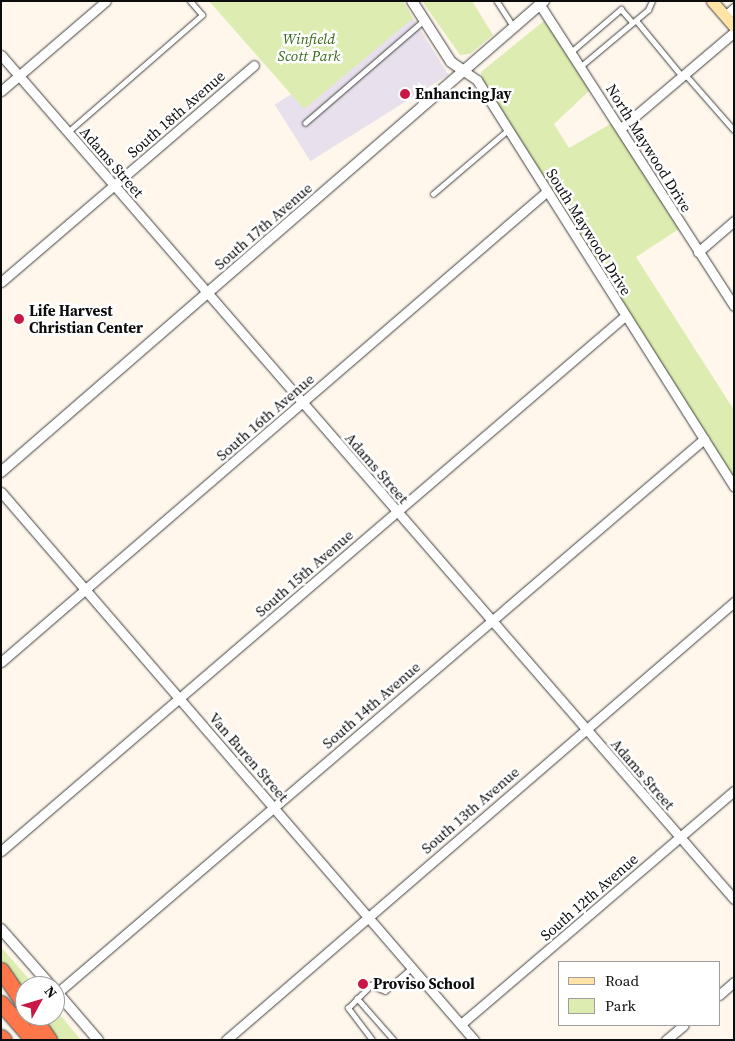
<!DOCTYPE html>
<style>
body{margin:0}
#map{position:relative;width:735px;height:1041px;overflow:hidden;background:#fff7ec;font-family:"Source Serif 4",serif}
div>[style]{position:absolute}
.industrial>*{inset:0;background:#e8e0ec;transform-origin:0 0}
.green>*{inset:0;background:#ddedb2}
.roads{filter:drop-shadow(0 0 1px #3f3f3f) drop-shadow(0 0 1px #3f3f3f)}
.service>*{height:4.5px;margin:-2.25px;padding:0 2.25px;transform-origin:2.25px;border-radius:2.25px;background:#fff}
.minor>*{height:9px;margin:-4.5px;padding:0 4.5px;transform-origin:4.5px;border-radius:4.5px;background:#fff}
.tertiary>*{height:10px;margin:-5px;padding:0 5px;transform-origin:5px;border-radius:5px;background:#fff}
.secondary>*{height:11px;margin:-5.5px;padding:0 5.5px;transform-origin:5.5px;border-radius:5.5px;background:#ffe3a7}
.motorway>*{height:15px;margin:-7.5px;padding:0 7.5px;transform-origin:7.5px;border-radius:7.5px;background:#ff764a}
.dots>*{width:14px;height:14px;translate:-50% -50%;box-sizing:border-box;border:2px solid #fff;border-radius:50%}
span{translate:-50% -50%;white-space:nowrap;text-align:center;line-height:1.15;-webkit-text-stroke:5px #fff;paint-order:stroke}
.park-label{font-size:15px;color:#3a6918;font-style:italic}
.poi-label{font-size:15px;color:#0c0c0c;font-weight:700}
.left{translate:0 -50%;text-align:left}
.street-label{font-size:15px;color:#0c0c0c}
.frame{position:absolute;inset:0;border:2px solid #0c0c0c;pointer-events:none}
.legend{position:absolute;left:558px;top:961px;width:162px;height:65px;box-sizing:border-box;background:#fff;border:1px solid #9e9e9e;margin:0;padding:6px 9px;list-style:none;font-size:15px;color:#0c0c0c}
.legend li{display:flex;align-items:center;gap:10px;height:25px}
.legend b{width:25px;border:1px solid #9e9e9e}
.north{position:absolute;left:15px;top:976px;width:50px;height:50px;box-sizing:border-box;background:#fff;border:1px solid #9e9e9e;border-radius:50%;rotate:51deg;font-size:14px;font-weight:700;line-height:20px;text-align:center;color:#0c0c0c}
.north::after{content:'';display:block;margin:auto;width:18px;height:22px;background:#c81946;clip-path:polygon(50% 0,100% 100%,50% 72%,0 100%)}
</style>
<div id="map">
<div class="industrial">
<div style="left:413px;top:18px;width:67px;height:163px;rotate:58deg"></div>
</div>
<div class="green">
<div style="clip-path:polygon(209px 1px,403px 1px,413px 18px,304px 109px)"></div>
<div style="clip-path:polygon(422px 1px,472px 1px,493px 35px,470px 54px,460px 55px)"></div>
<div style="clip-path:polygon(545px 20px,591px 89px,554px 124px,569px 148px,612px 123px,679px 229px,636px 257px,734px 410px,734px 477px,482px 82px,481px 72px)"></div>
<div style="clip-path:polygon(1px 947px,35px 986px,25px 986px,25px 996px,1px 962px)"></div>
<div style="clip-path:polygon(55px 1009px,81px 1040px,56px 1040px,39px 1016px,55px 1016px)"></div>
</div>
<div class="roads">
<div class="service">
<div style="left:497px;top:1px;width:30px;rotate:57deg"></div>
<div style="left:636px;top:20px;width:72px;rotate:50.6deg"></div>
<div style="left:571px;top:52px;width:66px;rotate:-40.7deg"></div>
<div style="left:621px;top:9px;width:18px;rotate:49deg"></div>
<div style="left:580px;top:67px;width:89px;rotate:-40deg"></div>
<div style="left:648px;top:10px;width:10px;rotate:-66deg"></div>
<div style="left:685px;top:74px;width:74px;rotate:48.8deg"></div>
<div style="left:305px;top:123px;width:156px;rotate:-40.8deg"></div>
<div style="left:68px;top:132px;width:178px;rotate:-41.1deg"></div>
<div style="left:202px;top:15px;width:18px;rotate:-131deg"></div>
<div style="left:433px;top:194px;width:99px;rotate:-40.5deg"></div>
<div style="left:357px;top:998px;width:56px;rotate:48.6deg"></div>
<div style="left:372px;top:1040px;width:40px;rotate:-127deg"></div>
<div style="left:348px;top:1008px;width:33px;rotate:-45deg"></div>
<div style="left:371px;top:985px;width:15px;rotate:23deg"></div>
<div style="left:385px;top:991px;width:35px;rotate:-41deg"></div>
</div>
<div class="minor">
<div style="left:540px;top:5px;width:358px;rotate:57.2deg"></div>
<div style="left:725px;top:16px;width:12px;rotate:-42deg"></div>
<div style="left:1px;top:55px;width:1118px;rotate:49.03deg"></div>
<div style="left:464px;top:71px;width:16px;rotate:35deg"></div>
<div style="left:477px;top:80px;width:481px;rotate:57.7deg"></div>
<div style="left:1px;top:91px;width:138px;rotate:-40.6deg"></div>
<div style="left:621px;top:128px;width:148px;rotate:-40.3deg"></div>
<div style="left:698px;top:252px;width:48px;rotate:-40.7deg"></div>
<div style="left:1px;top:282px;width:333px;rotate:-40.6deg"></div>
<div style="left:1px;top:492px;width:724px;rotate:49.2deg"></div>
<div style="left:1px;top:662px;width:720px;rotate:-40.77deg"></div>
<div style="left:1px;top:851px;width:822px;rotate:-40.61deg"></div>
<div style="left:57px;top:993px;width:852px;rotate:-40.57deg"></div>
<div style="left:719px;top:995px;width:20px;rotate:-41deg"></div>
<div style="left:461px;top:1024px;width:359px;rotate:-40.5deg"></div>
<div style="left:226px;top:1040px;width:671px;rotate:-40.77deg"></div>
<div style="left:666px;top:1040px;width:23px;rotate:-40deg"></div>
</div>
<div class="tertiary">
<div style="left:412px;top:1px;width:72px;rotate:57.4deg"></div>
<div style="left:451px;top:62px;width:16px;rotate:35deg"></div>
<div style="left:1px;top:472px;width:719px;rotate:-40.94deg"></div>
<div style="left:1px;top:929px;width:76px;rotate:48.7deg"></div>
<div style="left:55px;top:990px;width:66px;rotate:49.3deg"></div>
</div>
<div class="secondary">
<div style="left:712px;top:1px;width:33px;rotate:49deg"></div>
</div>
<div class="motorway">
<div style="left:1px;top:970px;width:42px;rotate:55.6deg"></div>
<div style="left:1px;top:1003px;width:49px;rotate:49.1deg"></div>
<div style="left:33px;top:1016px;width:29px;rotate:56deg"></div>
<div style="left:1px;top:1037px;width:4px;rotate:45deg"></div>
</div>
</div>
<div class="dots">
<div style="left:405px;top:94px;background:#c81946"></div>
<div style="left:19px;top:319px;background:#c81946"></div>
<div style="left:363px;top:984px;background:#c81946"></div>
</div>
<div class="park-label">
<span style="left:309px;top:47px">Winfield<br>Scott Park</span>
</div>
<div class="poi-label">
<span class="left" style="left:415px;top:94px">EnhancingJay</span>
<span class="left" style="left:29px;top:319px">Life Harvest<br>Christian Center</span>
<span class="left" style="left:373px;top:984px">Proviso School</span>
</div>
<div class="street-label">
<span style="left:176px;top:114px;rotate:-41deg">South 18th Avenue</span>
<span style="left:649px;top:148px;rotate:58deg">North Maywood Drive</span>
<span style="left:112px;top:162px;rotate:49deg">Adams Street</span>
<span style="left:263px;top:226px;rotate:-41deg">South 17th Avenue</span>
<span style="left:589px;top:232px;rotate:58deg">South Maywood Drive</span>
<span style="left:265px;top:417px;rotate:-41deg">South 16th Avenue</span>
<span style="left:377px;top:468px;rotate:49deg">Adams Street</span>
<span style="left:304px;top:573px;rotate:-41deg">South 15th Avenue</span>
<span style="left:371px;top:705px;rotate:-41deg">South 14th Avenue</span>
<span style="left:249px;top:757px;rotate:49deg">Van Buren Street</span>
<span style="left:643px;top:774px;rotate:49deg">Adams Street</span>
<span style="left:470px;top:810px;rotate:-41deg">South 13th Avenue</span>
<span style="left:589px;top:897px;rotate:-41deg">South 12th Avenue</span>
</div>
<div class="frame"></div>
<ul class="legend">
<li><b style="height:6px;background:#ffe3a7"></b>Road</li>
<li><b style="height:14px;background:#ddedb2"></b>Park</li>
</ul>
<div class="north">N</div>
</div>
